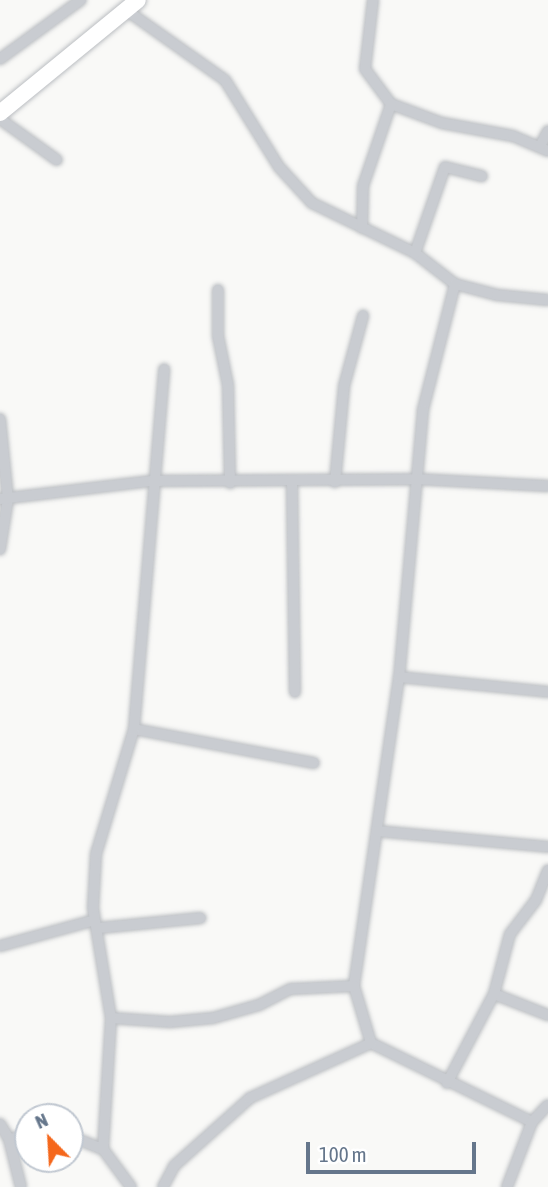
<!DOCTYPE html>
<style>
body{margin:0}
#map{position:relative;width:548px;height:1187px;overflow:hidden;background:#f9f9f7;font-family:"Asap Condensed",sans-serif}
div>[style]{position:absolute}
.roads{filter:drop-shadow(0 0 2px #bbbec2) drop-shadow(0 0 2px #bbbec2)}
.minor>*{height:10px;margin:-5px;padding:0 5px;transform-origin:5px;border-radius:5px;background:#c9ccd1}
.highway>*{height:16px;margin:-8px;padding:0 8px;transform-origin:8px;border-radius:8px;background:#fff}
span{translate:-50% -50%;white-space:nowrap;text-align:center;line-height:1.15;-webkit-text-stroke:7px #fff;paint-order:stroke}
.north{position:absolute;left:14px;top:1103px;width:70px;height:70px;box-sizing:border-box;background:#fff;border:2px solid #c1c8d1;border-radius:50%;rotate:336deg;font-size:19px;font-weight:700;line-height:28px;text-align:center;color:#65768b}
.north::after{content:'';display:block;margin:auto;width:24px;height:32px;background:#f5671b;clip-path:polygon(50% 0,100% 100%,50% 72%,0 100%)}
.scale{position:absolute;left:306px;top:1142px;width:170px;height:32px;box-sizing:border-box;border:4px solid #65768b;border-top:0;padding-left:9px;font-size:21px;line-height:24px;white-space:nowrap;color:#65768b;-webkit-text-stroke:5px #fff;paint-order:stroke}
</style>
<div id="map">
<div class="roads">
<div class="minor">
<div style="left:373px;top:0;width:69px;rotate:96.6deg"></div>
<div style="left:365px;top:69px;width:44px;rotate:53.4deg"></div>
<div style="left:391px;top:104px;width:54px;rotate:20.4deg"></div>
<div style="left:442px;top:123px;width:72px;rotate:10.4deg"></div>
<div style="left:513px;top:136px;width:38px;rotate:23deg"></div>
<div style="left:126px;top:10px;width:121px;rotate:35.3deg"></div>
<div style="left:225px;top:80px;width:102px;rotate:58.2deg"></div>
<div style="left:279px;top:167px;width:49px;rotate:47.5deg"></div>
<div style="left:312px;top:203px;width:114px;rotate:25.9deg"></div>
<div style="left:415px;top:253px;width:51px;rotate:37.8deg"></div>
<div style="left:455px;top:284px;width:43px;rotate:14.7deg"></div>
<div style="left:497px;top:295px;width:51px;rotate:5.6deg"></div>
<div style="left:0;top:59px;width:100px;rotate:-36.1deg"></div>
<div style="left:0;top:119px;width:70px;rotate:35.7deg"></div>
<div style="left:540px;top:146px;width:17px;rotate:-62deg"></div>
<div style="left:362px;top:228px;width:42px;rotate:-88.6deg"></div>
<div style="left:363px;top:186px;width:87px;rotate:-71.1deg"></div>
<div style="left:415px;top:253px;width:91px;rotate:-70.8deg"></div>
<div style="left:445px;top:167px;width:38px;rotate:14deg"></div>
<div style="left:455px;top:284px;width:130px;rotate:104.3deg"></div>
<div style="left:423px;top:410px;width:268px;rotate:95.1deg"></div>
<div style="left:399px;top:677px;width:312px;rotate:98.3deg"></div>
<div style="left:354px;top:986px;width:59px;rotate:73.4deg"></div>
<div style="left:371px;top:1043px;width:179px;rotate:26.1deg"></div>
<div style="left:218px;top:290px;width:46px;rotate:90deg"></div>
<div style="left:218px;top:336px;width:50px;rotate:78.5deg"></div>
<div style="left:228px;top:385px;width:98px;rotate:88.8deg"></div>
<div style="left:0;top:419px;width:80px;rotate:84.3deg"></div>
<div style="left:8px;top:499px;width:51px;rotate:99.1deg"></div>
<div style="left:335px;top:482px;width:96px;rotate:-84.6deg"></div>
<div style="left:344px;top:386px;width:73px;rotate:-74.8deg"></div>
<div style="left:292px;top:483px;width:209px;rotate:89.2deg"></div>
<div style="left:0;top:499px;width:153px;rotate:-6.8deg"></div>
<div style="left:152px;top:481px;width:263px;rotate:-0.4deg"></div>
<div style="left:415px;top:479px;width:133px;rotate:3deg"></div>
<div style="left:399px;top:677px;width:150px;rotate:5.7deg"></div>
<div style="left:134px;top:729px;width:183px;rotate:10.7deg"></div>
<div style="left:377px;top:831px;width:172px;rotate:5.3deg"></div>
<div style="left:99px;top:928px;width:102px;rotate:-5.6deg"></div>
<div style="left:0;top:946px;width:98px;rotate:-15.3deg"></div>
<div style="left:494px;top:994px;width:58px;rotate:21.3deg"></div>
<div style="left:111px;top:1018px;width:59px;rotate:3.9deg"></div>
<div style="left:170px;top:1022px;width:43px;rotate:-5.3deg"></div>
<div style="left:213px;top:1018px;width:48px;rotate:-15.8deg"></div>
<div style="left:259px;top:1005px;width:36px;rotate:-27deg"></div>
<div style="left:291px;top:989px;width:63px;rotate:-2.7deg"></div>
<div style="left:447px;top:1083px;width:101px;rotate:-62.2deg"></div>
<div style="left:494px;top:994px;width:62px;rotate:-75.1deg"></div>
<div style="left:510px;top:934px;width:43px;rotate:-52.6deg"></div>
<div style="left:536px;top:900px;width:32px;rotate:-68deg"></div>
<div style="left:0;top:1124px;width:17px;rotate:59deg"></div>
<div style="left:9px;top:1139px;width:49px;rotate:76deg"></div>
<div style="left:70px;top:1136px;width:35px;rotate:22deg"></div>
<div style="left:9px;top:1139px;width:19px;rotate:-9deg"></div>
<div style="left:131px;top:1187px;width:47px;rotate:-126.4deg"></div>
<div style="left:103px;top:1149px;width:131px;rotate:-86.5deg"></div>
<div style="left:111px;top:1018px;width:111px;rotate:-99.3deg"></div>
<div style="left:93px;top:908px;width:54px;rotate:-86.8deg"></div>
<div style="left:96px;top:854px;width:131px;rotate:-73.1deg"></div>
<div style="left:134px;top:729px;width:361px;rotate:-85.2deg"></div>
<div style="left:163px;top:1187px;width:24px;rotate:-62deg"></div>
<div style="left:174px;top:1166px;width:102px;rotate:-41.8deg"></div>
<div style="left:250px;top:1098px;width:133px;rotate:-24.4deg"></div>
<div style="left:507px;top:1187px;width:70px;rotate:-69deg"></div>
<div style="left:532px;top:1122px;width:23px;rotate:-47deg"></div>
</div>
<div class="highway">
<div style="left:0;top:113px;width:178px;rotate:-39.3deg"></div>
</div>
</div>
<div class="north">N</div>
<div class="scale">100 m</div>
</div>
